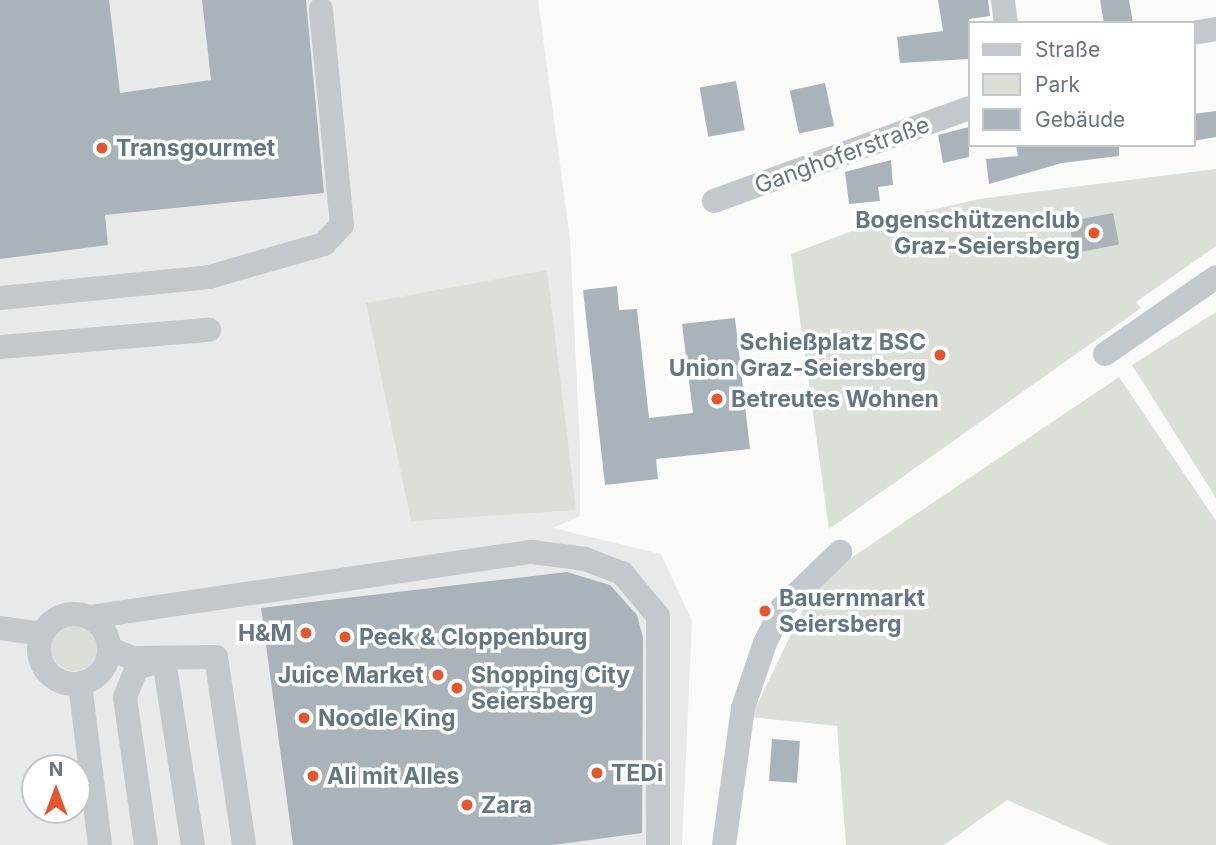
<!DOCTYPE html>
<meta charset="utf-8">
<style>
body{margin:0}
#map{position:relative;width:1216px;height:845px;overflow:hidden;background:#fafaf8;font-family:Inter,sans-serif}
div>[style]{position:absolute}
.built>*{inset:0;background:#e8e9e9}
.green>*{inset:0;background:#dadfd7}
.round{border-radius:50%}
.building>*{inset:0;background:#aab3b9;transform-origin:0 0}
.minor>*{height:24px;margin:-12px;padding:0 12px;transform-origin:12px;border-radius:12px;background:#c3c8cc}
.minor>.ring{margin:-12px;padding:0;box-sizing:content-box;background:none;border:24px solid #c3c8cc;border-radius:50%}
.dots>*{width:19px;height:19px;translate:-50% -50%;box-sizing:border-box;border:4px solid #fff;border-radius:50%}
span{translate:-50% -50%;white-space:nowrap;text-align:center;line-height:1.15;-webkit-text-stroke:7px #fff;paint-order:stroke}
.poi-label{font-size:23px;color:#657683;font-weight:700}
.left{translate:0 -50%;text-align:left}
.right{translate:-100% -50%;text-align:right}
.street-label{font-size:23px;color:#657683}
.legend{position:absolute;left:968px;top:21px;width:228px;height:126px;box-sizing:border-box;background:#fff;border:2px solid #c1c8cd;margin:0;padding:9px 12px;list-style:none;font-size:21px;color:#657683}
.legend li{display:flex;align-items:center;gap:14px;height:35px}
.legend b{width:35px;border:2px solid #c1c8cd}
.north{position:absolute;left:21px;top:754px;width:70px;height:70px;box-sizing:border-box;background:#fff;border:2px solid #c1c8cd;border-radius:50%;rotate:0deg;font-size:19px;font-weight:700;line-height:28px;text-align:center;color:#657683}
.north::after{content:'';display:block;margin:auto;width:24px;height:32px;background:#e4572e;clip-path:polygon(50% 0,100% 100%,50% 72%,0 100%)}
</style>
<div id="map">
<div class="built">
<div style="clip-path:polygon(evenodd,0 0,538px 0,570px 239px,580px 448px,580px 516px,553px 528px,661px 554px,692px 621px,682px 845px,0 845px,0 0,35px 768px,77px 768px,77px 810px,35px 810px,35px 768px)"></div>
</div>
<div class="green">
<div style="clip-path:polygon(1216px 169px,1216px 246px,1136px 302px,1141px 308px,829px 529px,791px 254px,871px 224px,979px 199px)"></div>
<div style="clip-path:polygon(547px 270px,576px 510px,411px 521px,366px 303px)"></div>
<div style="clip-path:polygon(1216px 312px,1216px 498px,1132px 365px)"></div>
<div style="clip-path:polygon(1119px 377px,1216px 521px,1216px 845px,1110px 845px,1007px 800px,944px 845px,846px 845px,837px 726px,751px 717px,817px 581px)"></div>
<div class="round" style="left:51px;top:625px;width:46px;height:46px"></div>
</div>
<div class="building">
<div style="clip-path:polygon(0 0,109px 0,120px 93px,211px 80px,202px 0,306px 0,324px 193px,105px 215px,108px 245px,0 259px)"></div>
<div style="clip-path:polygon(938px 0,988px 0,990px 16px,969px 19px,969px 59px,900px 63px,897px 37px,943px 31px)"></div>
<div style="clip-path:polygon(1100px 0,1129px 0,1133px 23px,1104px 23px)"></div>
<div style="left:736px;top:81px;width:50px;height:37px;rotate:80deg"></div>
<div style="left:825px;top:83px;width:44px;height:36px;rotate:78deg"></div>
<div style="clip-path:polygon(1216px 111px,1216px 137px,1193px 141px,1193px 114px)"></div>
<div style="clip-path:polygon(969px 127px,969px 157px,943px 163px,938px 135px)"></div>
<div style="clip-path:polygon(1016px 145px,1119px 145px,1119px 156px,1062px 163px,989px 184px,986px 159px,1018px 156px)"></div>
<div style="clip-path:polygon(891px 160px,893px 185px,878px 187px,880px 201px,849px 204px,845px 172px)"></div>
<div style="left:1113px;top:213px;width:32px;height:45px;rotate:79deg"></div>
<div style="clip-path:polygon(617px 286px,619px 310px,637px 309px,649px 418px,693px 413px,682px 324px,735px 318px,750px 449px,656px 459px,658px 479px,605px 485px,583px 290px)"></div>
<div style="clip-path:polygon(567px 572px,610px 585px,637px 615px,643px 638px,642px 833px,553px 845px,293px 845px,261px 608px)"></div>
<div style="left:772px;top:739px;width:28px;height:42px;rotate:4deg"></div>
</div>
<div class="minor">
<div style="left:1003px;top:0;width:23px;rotate:83deg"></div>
<div style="left:1193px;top:33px;width:23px;rotate:-10deg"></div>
<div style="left:714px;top:201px;width:271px;rotate:-20deg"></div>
<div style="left:0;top:298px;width:210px;rotate:-5.7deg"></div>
<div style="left:209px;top:277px;width:120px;rotate:-16deg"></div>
<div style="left:324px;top:244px;width:26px;rotate:-47deg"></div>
<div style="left:342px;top:225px;width:217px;rotate:-95.6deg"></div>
<div style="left:0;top:347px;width:210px;rotate:-4.7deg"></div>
<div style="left:1105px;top:354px;width:135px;rotate:-34.7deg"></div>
<div class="ring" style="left:39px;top:614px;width:46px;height:46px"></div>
<div style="left:90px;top:617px;width:447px;rotate:-8.4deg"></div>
<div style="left:532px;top:552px;width:53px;rotate:7.5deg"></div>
<div style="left:585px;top:559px;width:40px;rotate:21deg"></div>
<div style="left:622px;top:573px;width:56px;rotate:50.1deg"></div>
<div style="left:658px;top:616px;width:229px;rotate:90deg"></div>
<div style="left:0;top:628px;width:42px;rotate:8.1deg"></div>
<div style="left:110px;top:649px;width:24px;rotate:22deg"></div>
<div style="left:132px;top:658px;width:84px;rotate:-0.7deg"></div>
<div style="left:216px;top:657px;width:190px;rotate:81.5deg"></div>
<div style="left:80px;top:684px;width:162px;rotate:82.9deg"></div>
<div style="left:146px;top:845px;width:149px;rotate:-98.1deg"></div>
<div style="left:125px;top:697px;width:31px;rotate:-68deg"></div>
<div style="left:137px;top:668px;width:28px;rotate:-17deg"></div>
<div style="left:164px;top:660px;width:187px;rotate:81.1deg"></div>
<div style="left:724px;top:845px;width:138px;rotate:-82.1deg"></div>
<div style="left:743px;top:708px;width:69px;rotate:-71.3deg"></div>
<div style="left:765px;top:643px;width:39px;rotate:-64deg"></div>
<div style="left:782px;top:608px;width:81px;rotate:-44deg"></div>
</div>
<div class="dots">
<div style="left:102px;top:148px;background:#e4572e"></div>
<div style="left:1094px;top:233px;background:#e4572e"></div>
<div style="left:940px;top:355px;background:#e4572e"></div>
<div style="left:717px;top:399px;background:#e4572e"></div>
<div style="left:765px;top:611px;background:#e4572e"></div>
<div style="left:306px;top:633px;background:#e4572e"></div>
<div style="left:345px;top:637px;background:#e4572e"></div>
<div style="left:438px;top:675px;background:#e4572e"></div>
<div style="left:457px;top:688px;background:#e4572e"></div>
<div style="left:304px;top:718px;background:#e4572e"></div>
<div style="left:597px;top:773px;background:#e4572e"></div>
<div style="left:313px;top:776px;background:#e4572e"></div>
<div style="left:467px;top:805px;background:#e4572e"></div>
</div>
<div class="poi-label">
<span class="left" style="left:116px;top:148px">Transgourmet</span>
<span class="right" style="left:1080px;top:233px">Bogenschützenclub<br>Graz-Seiersberg</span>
<span class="right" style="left:926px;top:355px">Schießplatz BSC<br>Union Graz-Seiersberg</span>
<span class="left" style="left:731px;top:399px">Betreutes Wohnen</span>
<span class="left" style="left:779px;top:611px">Bauernmarkt<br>Seiersberg</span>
<span class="right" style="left:292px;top:633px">H&amp;M</span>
<span class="left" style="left:359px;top:637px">Peek &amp; Cloppenburg</span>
<span class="right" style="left:424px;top:675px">Juice Market</span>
<span class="left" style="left:471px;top:688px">Shopping City<br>Seiersberg</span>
<span class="left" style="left:318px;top:718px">Noodle King</span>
<span class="left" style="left:611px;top:773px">TEDi</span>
<span class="left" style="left:327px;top:776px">Ali mit Alles</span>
<span class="left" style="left:481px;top:805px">Zara</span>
</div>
<div class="street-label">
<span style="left:842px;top:155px;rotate:-20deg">Ganghoferstraße</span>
</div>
<ul class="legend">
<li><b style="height:9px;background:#c3c8cc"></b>Straße</li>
<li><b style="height:19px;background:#dadfd7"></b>Park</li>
<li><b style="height:19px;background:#aab3b9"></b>Gebäude</li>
</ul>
<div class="north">N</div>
</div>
